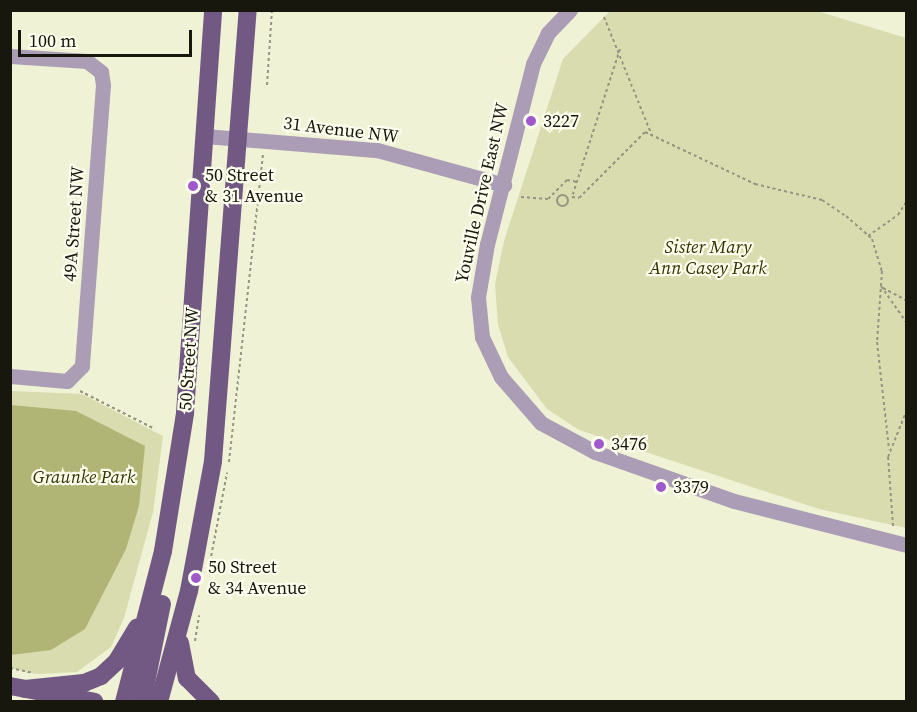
<!DOCTYPE html>
<style>
body{margin:0}
#map{position:relative;width:917px;height:712px;overflow:hidden;background:#eff2d5;font-family:"Source Serif 4",serif}
div>[style]{position:absolute}
.green>*{inset:0;background:#d8dcaf}
.forest>*{inset:0;background:#b0b575}
.path>*{height:2px;margin-top:-1px;transform-origin:0;background:repeating-linear-gradient(90deg,#949681 0 3px,transparent 0 6px)}
.path>.ring{margin:-1px;padding:0;box-sizing:content-box;background:none;border:2px solid #949681;border-radius:50%}
.minor>*{height:15px;margin:-7.5px;padding:0 7.5px;transform-origin:7.5px;border-radius:7.5px;background:#ab9db5}
.major>*{height:18px;margin:-9px;padding:0 9px;transform-origin:9px;border-radius:9px;background:#725983}
.dots>*{width:16px;height:16px;translate:-50% -50%;box-sizing:border-box;border:3px solid #fdfeed;border-radius:50%}
span{translate:-50% -50%;white-space:nowrap;text-align:center;line-height:1.15;-webkit-text-stroke:4.5px #fdfeed;paint-order:stroke}
.poi-label{font-size:18px;color:#17170d}
.left{translate:0 -50%;text-align:left}
.street-label{font-size:18px;color:#17170d}
.park-label{font-size:18px;color:#323400;font-style:italic}
.frame{position:absolute;inset:0;border:12px solid #17170d;pointer-events:none}
.scale{position:absolute;left:18px;top:30px;width:174px;height:27px;box-sizing:border-box;border:3px solid #17170d;border-top:0;padding-left:8px;font-size:18px;line-height:21px;white-space:nowrap;color:#17170d;-webkit-text-stroke:4px #fdfeed;paint-order:stroke}
</style>
<div id="map">
<div class="green">
<div style="clip-path:polygon(610px 11px,817px 11px,906px 38px,906px 528px,819px 509px,579px 430px,547px 409px,508px 357px,498px 324px,495px 284px,504px 241px,563px 59px)"></div>
<div style="clip-path:polygon(11px 391px,82px 394px,163px 436px,153px 512px,124px 618px,111px 647px,77px 672px,38px 674px,11px 668px)"></div>
</div>
<div class="forest">
<div style="clip-path:polygon(11px 405px,76px 411px,145px 446px,139px 506px,126px 549px,85px 629px,51px 650px,11px 655px)"></div>
</div>
<div class="path">
<div style="left:604px;top:17px;width:128px;rotate:68deg"></div>
<div style="left:620px;top:49px;width:156px;rotate:108deg"></div>
<div style="left:572px;top:197px;width:7px;rotate:8deg"></div>
<div style="left:579px;top:198px;width:93px;rotate:-45deg"></div>
<div style="left:645px;top:132px;width:122px;rotate:25.3deg"></div>
<div style="left:755px;top:184px;width:69px;rotate:13.4deg"></div>
<div style="left:822px;top:200px;width:29px;rotate:34deg"></div>
<div style="left:846px;top:216px;width:35px;rotate:41deg"></div>
<div style="left:872px;top:239px;width:34px;rotate:73deg"></div>
<div style="left:882px;top:271px;width:71px;rotate:94deg"></div>
<div style="left:877px;top:342px;width:108px;rotate:83.6deg"></div>
<div style="left:267px;top:85px;width:75px;rotate:-86.2deg"></div>
<div class="ring" style="left:556.5px;top:194.5px;width:9px;height:9px"></div>
<div style="left:521px;top:197px;width:27px;rotate:4deg"></div>
<div style="left:548px;top:199px;width:27px;rotate:-45deg"></div>
<div style="left:567px;top:180px;width:11px;rotate:10deg"></div>
<div style="left:868px;top:236px;width:37px;rotate:-35deg"></div>
<div style="left:898px;top:215px;width:15px;rotate:-58deg"></div>
<div style="left:881px;top:286px;width:44px;rotate:55.2deg"></div>
<div style="left:883px;top:288px;width:26px;rotate:28deg"></div>
<div style="left:80px;top:391px;width:84px;rotate:26.9deg"></div>
<div style="left:229px;top:462px;width:310px;rotate:-83.7deg"></div>
<div style="left:893px;top:526px;width:69px;rotate:-94.1deg"></div>
<div style="left:888px;top:457px;width:48px;rotate:-68.2deg"></div>
<div style="left:210px;top:562px;width:91px;rotate:-79.2deg"></div>
<div style="left:195px;top:641px;width:26px;rotate:-81deg"></div>
<div style="left:10px;top:668px;width:24px;rotate:12deg"></div>
</div>
<div class="minor">
<div style="left:570px;top:10px;width:32px;rotate:134deg"></div>
<div style="left:548px;top:33px;width:34px;rotate:116deg"></div>
<div style="left:533px;top:64px;width:186px;rotate:104.3deg"></div>
<div style="left:487px;top:244px;width:54px;rotate:99.6deg"></div>
<div style="left:478px;top:297px;width:40px;rotate:84.3deg"></div>
<div style="left:482px;top:337px;width:44px;rotate:64.6deg"></div>
<div style="left:501px;top:377px;width:61px;rotate:49deg"></div>
<div style="left:541px;top:423px;width:61px;rotate:28.2deg"></div>
<div style="left:595px;top:452px;width:147px;rotate:19.4deg"></div>
<div style="left:734px;top:501px;width:178px;rotate:14.3deg"></div>
<div style="left:10px;top:56px;width:77px;rotate:3.7deg"></div>
<div style="left:87px;top:61px;width:18px;rotate:38deg"></div>
<div style="left:101px;top:72px;width:13px;rotate:81deg"></div>
<div style="left:103px;top:85px;width:282px;rotate:94.3deg"></div>
<div style="left:82px;top:366px;width:21px;rotate:135deg"></div>
<div style="left:67px;top:381px;width:57px;rotate:-175deg"></div>
<div style="left:205px;top:136px;width:173px;rotate:4.7deg"></div>
<div style="left:377px;top:150px;width:132px;rotate:15.4deg"></div>
</div>
<div class="major">
<div style="left:180px;top:643px;width:36px;rotate:79deg"></div>
<div style="left:187px;top:678px;width:34px;rotate:45deg"></div>
<div style="left:10px;top:686px;width:86px;rotate:10.7deg"></div>
<div style="left:25px;top:689px;width:59px;rotate:-5.8deg"></div>
<div style="left:84px;top:683px;width:18px;rotate:-22deg"></div>
<div style="left:101px;top:676px;width:22px;rotate:-43deg"></div>
<div style="left:117px;top:661px;width:39px;rotate:-59deg"></div>
<div style="left:124px;top:702px;width:156px;rotate:-75.5deg"></div>
<div style="left:163px;top:551px;width:140px;rotate:-80.9deg"></div>
<div style="left:185px;top:413px;width:404px;rotate:-86deg"></div>
<div style="left:142px;top:702px;width:100px;rotate:-78.5deg"></div>
<div style="left:159px;top:702px;width:115px;rotate:-74.9deg"></div>
<div style="left:189px;top:591px;width:132px;rotate:-79.5deg"></div>
<div style="left:213px;top:461px;width:452px;rotate:-85.6deg"></div>
</div>
<div class="dots">
<div style="left:531px;top:121px;background:#a058cc"></div>
<div style="left:193px;top:186px;background:#a058cc"></div>
<div style="left:599px;top:444px;background:#a058cc"></div>
<div style="left:661px;top:487px;background:#a058cc"></div>
<div style="left:196px;top:578px;background:#a058cc"></div>
</div>
<div class="poi-label">
<span class="left" style="left:543px;top:121px">3227</span>
<span class="left" style="left:205px;top:186px">50 Street<br>&amp; 31 Avenue</span>
<span class="left" style="left:611px;top:444px">3476</span>
<span class="left" style="left:673px;top:487px">3379</span>
<span class="left" style="left:208px;top:578px">50 Street<br>&amp; 34 Avenue</span>
</div>
<div class="street-label">
<span style="left:341px;top:130px;rotate:7deg">31 Avenue NW</span>
<span style="left:482px;top:193px;rotate:-77deg">Youville Drive East NW</span>
<span style="left:74px;top:224px;rotate:-86deg">49A Street NW</span>
<span style="left:189px;top:359px;rotate:-86deg">50 Street NW</span>
</div>
<div class="park-label">
<span style="left:708px;top:258px">Sister Mary<br>Ann Casey Park</span>
<span style="left:84px;top:477px">Graunke Park</span>
</div>
<div class="frame"></div>
<div class="scale">100 m</div>
</div>
